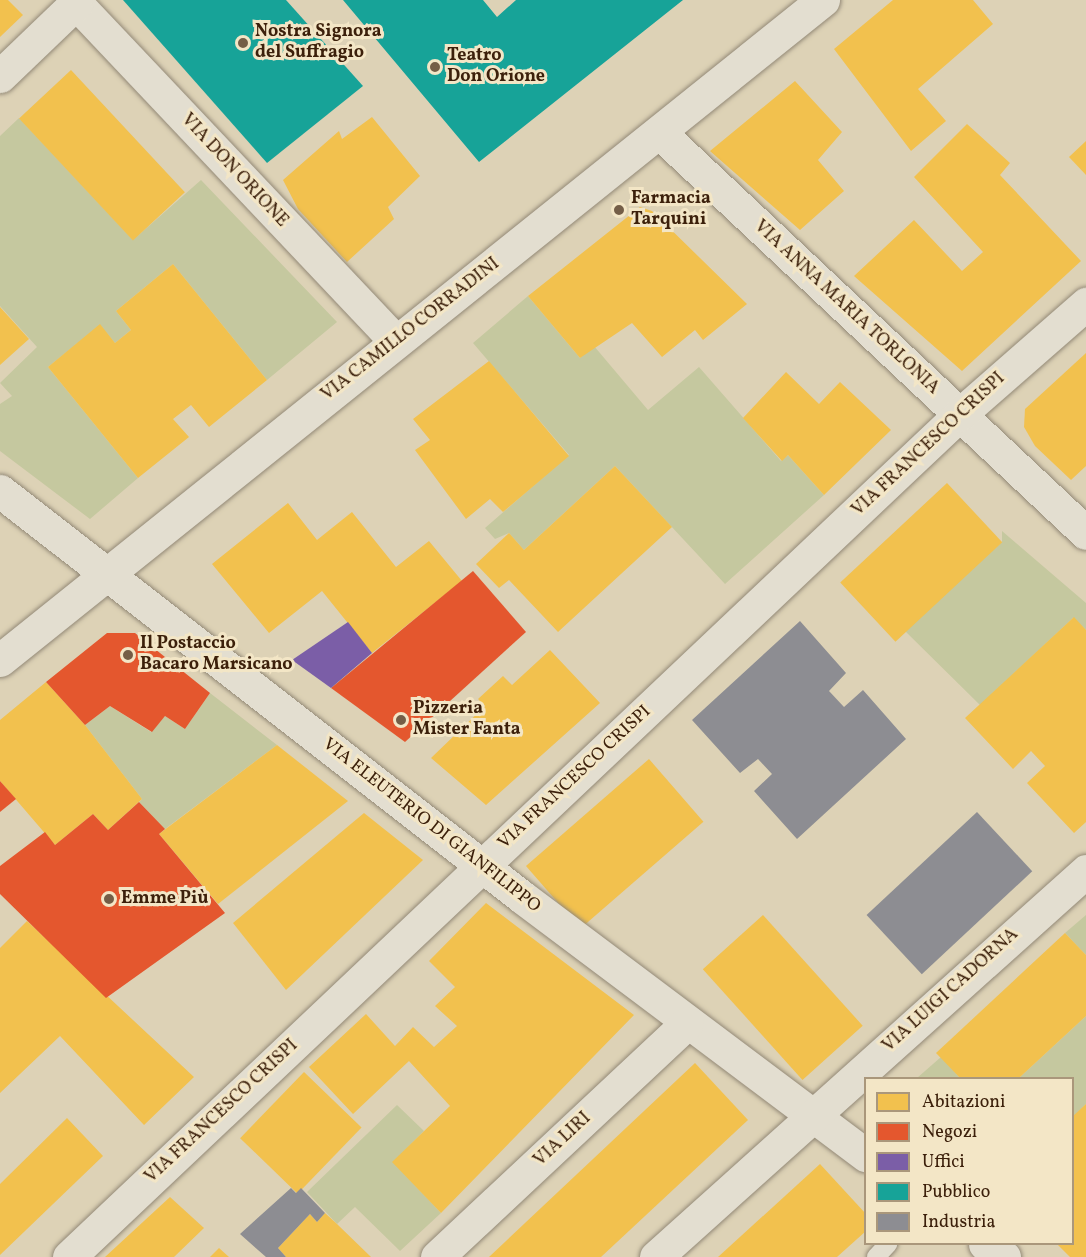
<!DOCTYPE html>
<meta charset="utf-8">
<style>
body{margin:0}
#map{position:relative;width:1086px;height:1257px;overflow:hidden;background:#ddd2b6;font-family:Vollkorn,serif}
div>[style]{position:absolute}
.green>*{inset:0;background:#c5c89f}
.homes>*{inset:0;background:#f2c14e;transform-origin:0 0}
.shops>*{inset:0;background:#e4572e}
.offices>*{inset:0;background:#7b5ea7}
.public>*{inset:0;background:#17a398}
.industry>*{inset:0;background:#8d8d92;transform-origin:0 0}
.roads{filter:drop-shadow(0 0 2px #938977) drop-shadow(0 0 2px #938977)}
.lane>*{height:18px;margin:-9px;padding:0 9px;transform-origin:9px;border-radius:9px;background:#e3ded0}
.street>*{height:33px;margin:-16.5px;padding:0 16.5px;transform-origin:16.5px;border-radius:16.5px;background:#e3ded0}
.secondary>*{height:33px;margin:-16.5px;padding:0 16.5px;transform-origin:16.5px;border-radius:16.5px;background:#e3ded0}
.dots>*{width:16px;height:16px;translate:-50% -50%;box-sizing:border-box;border:3px solid #f3e6c6;border-radius:50%}
span{translate:-50% -50%;white-space:nowrap;text-align:center;line-height:1.15;-webkit-text-stroke:6px #f3e6c6;paint-order:stroke}
.poi-label{font-size:18px;color:#3c200b;font-weight:700}
.left{translate:0 -50%;text-align:left}
.street-label{font-size:18px;color:#3c200b}
.legend{position:absolute;left:864px;top:1077px;width:210px;height:168px;box-sizing:border-box;background:#f3e6c6;border:2px solid #aa977b;margin:0;padding:8px 10px;list-style:none;font-size:18px;color:#3c200b}
.legend li{display:flex;align-items:center;gap:12px;height:30px}
.legend b{width:30px;border:2px solid #aa977b}
</style>
<div id="map">
<div class="green">
<div style="clip-path:polygon(19px 118px,133px 240px,201px 180px,337px 322px,267px 380px,173px 264px,116px 311px,131px 330px,115px 343px,100px 325px,48px 367px,138px 478px,90px 519px,0 451px,0 404px,12px 396px,0 383px,37px 347px,0 306px,0 136px)"></div>
<div style="clip-path:polygon(528px 296px,580px 358px,594px 346px,648px 410px,699px 367px,781px 461px,788px 455px,824px 495px,725px 584px,615px 466px,524px 550px,509px 533px,495px 539px,485px 528px,569px 455px,473px 343px)"></div>
<div style="clip-path:polygon(1002px 531px,1086px 603px,1086px 630px,1073px 618px,980px 705px,905px 631px,1002px 542px)"></div>
<div style="clip-path:polygon(210px 693px,277px 745px,165px 829px,139px 802px,142px 799px,85px 725px,110px 706px,151px 732px,165px 716px,185px 729px)"></div>
<div style="clip-path:polygon(1086px 915px,1086px 955px,1065px 933px)"></div>
<div style="clip-path:polygon(1086px 1016px,1086px 1104px,1073px 1117px,1072px 1078px,1019px 1078px)"></div>
<div style="clip-path:polygon(941px 1057px,960px 1078px,917px 1078px)"></div>
<div style="clip-path:polygon(397px 1105px,424px 1131px,393px 1162px,441px 1213px,400px 1251px,355px 1207px,337px 1224px,307px 1192px)"></div>
</div>
<div class="homes">
<div style="clip-path:polygon(0 0,8px 0,23px 15px,0 37px)"></div>
<div style="clip-path:polygon(893px 0,973px 0,993px 24px,918px 89px,946px 121px,911px 151px,834px 49px)"></div>
<div style="left:71px;top:70px;width:167px;height:71px;rotate:47deg"></div>
<div style="clip-path:polygon(795px 81px,842px 132px,818px 160px,844px 191px,800px 230px,710px 151px)"></div>
<div style="clip-path:polygon(372px 117px,420px 176px,388px 207px,394px 219px,347px 262px,298px 209px,283px 180px,339px 131px,342px 139px)"></div>
<div style="clip-path:polygon(967px 124px,1010px 163px,1000px 175px,1081px 261px,962px 371px,854px 276px,914px 220px,962px 271px,983px 252px,914px 177px)"></div>
<div style="clip-path:polygon(1086px 141px,1086px 175px,1069px 157px)"></div>
<div style="clip-path:polygon(640px 207px,652px 211px,747px 304px,703px 340px,695px 330px,662px 357px,632px 323px,580px 358px,528px 296px)"></div>
<div style="clip-path:polygon(173px 264px,267px 380px,209px 427px,191px 405px,173px 419px,189px 437px,138px 478px,48px 367px,100px 324px,115px 343px,131px 330px,116px 311px)"></div>
<div style="clip-path:polygon(0 307px,29px 339px,0 365px)"></div>
<div style="clip-path:polygon(1086px 353px,1086px 466px,1071px 480px,1035px 446px,1024px 427px,1025px 409px)"></div>
<div style="clip-path:polygon(489px 361px,569px 456px,503px 512px,490px 499px,466px 519px,415px 450px,430px 440px,413px 419px)"></div>
<div style="clip-path:polygon(786px 372px,819px 404px,840px 382px,891px 430px,824px 495px,788px 455px,782px 461px,743px 418px)"></div>
<div style="clip-path:polygon(615px 466px,672px 527px,558px 632px,509px 580px,499px 588px,476px 564px,509px 533px,524px 550px)"></div>
<div style="left:947px;top:483px;width:81px;height:146px;rotate:47deg"></div>
<div style="clip-path:polygon(288px 503px,317px 540px,352px 512px,396px 567px,429px 541px,462px 581px,372px 653px,322px 591px,269px 633px,212px 564px)"></div>
<div style="clip-path:polygon(1074px 617px,1086px 630px,1086px 822px,1074px 833px,1027px 783px,1045px 766px,1031px 751px,1013px 769px,965px 718px)"></div>
<div style="clip-path:polygon(550px 650px,600px 703px,486px 805px,431px 758px,485px 706px,478px 699px,503px 676px,512px 685px)"></div>
<div style="clip-path:polygon(46px 682px,85px 725px,142px 799px,108px 830px,93px 814px,55px 845px,0 781px,0 720px)"></div>
<div style="clip-path:polygon(277px 745px,348px 801px,218px 904px,159px 834px)"></div>
<div style="left:649px;top:759px;width:83px;height:163px;rotate:49deg"></div>
<div style="clip-path:polygon(364px 813px,423px 860px,286px 990px,233px 923px)"></div>
<div style="clip-path:polygon(486px 903px,634px 1015px,441px 1213px,392px 1162px,450px 1106px,409px 1061px,353px 1114px,309px 1067px,366px 1014px,395px 1046px,413px 1027px,434px 1047px,457px 1026px,435px 1006px,455px 987px,429px 961px)"></div>
<div style="left:763px;top:915px;width:149px;height:81px;rotate:48deg"></div>
<div style="clip-path:polygon(27px 921px,194px 1077px,144px 1125px,60px 1036px,0 1093px,0 948px)"></div>
<div style="clip-path:polygon(1065px 933px,1086px 955px,1086px 1016px,1019px 1078px,960px 1078px,936px 1053px)"></div>
<div style="clip-path:polygon(695px 1063px,748px 1120px,601px 1257px,489px 1257px)"></div>
<div style="left:304px;top:1072px;width:80px;height:92px;rotate:44deg"></div>
<div style="clip-path:polygon(1086px 1104px,1086px 1257px,1070px 1257px,1057px 1244px,1072px 1244px,1072px 1117px)"></div>
<div style="clip-path:polygon(67px 1118px,103px 1156px,0 1255px,0 1184px)"></div>
<div style="clip-path:polygon(820px 1164px,866px 1214px,866px 1231px,837px 1257px,718px 1257px)"></div>
<div style="clip-path:polygon(170px 1197px,204px 1228px,174px 1257px,105px 1257px)"></div>
<div style="clip-path:polygon(325px 1213px,337px 1224px,371px 1257px,286px 1257px,278px 1248px,310px 1214px,317px 1222px)"></div>
<div style="clip-path:polygon(219px 1248px,229px 1257px,210px 1257px)"></div>
</div>
<div class="shops">
<div style="clip-path:polygon(473px 571px,526px 632px,405px 742px,331px 688px)"></div>
<div style="clip-path:polygon(107px 633px,135px 633px,210px 693px,185px 729px,165px 716px,152px 732px,110px 706px,85px 725px,46px 682px)"></div>
<div style="clip-path:polygon(0 781px,16px 799px,0 812px)"></div>
<div style="clip-path:polygon(139px 802px,165px 829px,159px 834px,225px 913px,106px 998px,0 894px,0 866px,45px 832px,55px 845px,93px 814px,108px 830px)"></div>
</div>
<div class="offices">
<div style="clip-path:polygon(348px 622px,372px 653px,331px 688px,292px 660px)"></div>
</div>
<div class="public">
<div style="clip-path:polygon(123px 0,286px 0,363px 86px,267px 163px)"></div>
<div style="clip-path:polygon(343px 0,483px 0,497px 17px,516px 0,683px 0,479px 162px)"></div>
</div>
<div class="industry">
<div style="clip-path:polygon(800px 621px,846px 673px,829px 691px,844px 707px,863px 690px,906px 739px,797px 839px,754px 791px,772px 774px,758px 759px,740px 773px,692px 720px)"></div>
<div style="left:977px;top:812px;width:81px;height:151px;rotate:47deg"></div>
<div style="clip-path:polygon(291px 1188px,296px 1193px,301px 1188px,325px 1213px,317px 1222px,310px 1214px,278px 1248px,286px 1257px,266px 1257px,240px 1234px)"></div>
</div>
<div class="roads">
<div class="lane">
<div style="left:876px;top:1257px;width:18px;rotate:-47deg"></div>
</div>
<div class="street">
<div style="left:73px;top:0;width:470px;rotate:46.6deg"></div>
<div style="left:0;top:76px;width:105px;rotate:-43.8deg"></div>
<div style="left:660px;top:133px;width:584px;rotate:43.2deg"></div>
<div style="left:0;top:491px;width:661px;rotate:37.87deg"></div>
<div style="left:522px;top:897px;width:430px;rotate:36.9deg"></div>
<div style="left:985px;top:1244px;width:23px;rotate:34deg"></div>
<div style="left:69px;top:1257px;width:1225px;rotate:-43.41deg"></div>
<div style="left:959px;top:415px;width:169px;rotate:-41.2deg"></div>
<div style="left:437px;top:1257px;width:342px;rotate:-43.1deg"></div>
<div style="left:656px;top:1257px;width:578px;rotate:-41.91deg"></div>
</div>
<div class="secondary">
<div style="left:0;top:660px;width:1055px;rotate:-38.73deg"></div>
</div>
</div>
<div class="dots">
<div style="left:243px;top:43px;background:#745e47"></div>
<div style="left:435px;top:67px;background:#745e47"></div>
<div style="left:619px;top:210px;background:#745e47"></div>
<div style="left:128px;top:655px;background:#745e47"></div>
<div style="left:401px;top:720px;background:#745e47"></div>
<div style="left:109px;top:899px;background:#745e47"></div>
</div>
<div class="poi-label">
<span class="left" style="left:255px;top:43px">Nostra Signora<br>del Suffragio</span>
<span class="left" style="left:447px;top:67px">Teatro<br>Don Orione</span>
<span class="left" style="left:631px;top:210px">Farmacia<br>Tarquini</span>
<span class="left" style="left:140px;top:655px">Il Postaccio<br>Bacaro Marsicano</span>
<span class="left" style="left:413px;top:720px">Pizzeria<br>Mister Fanta</span>
<span class="left" style="left:121px;top:899px">Emme Più</span>
</div>
<div class="street-label">
<span style="left:234px;top:171px;rotate:47deg">VIA DON ORIONE</span>
<span style="left:846px;top:308px;rotate:43deg">VIA ANNA MARIA TORLONIA</span>
<span style="left:411px;top:330px;rotate:-38deg">VIA CAMILLO CORRADINI</span>
<span style="left:929px;top:445px;rotate:-43deg">VIA FRANCESCO CRISPI</span>
<span style="left:575px;top:778px;rotate:-43deg">VIA FRANCESCO CRISPI</span>
<span style="left:431px;top:826px;rotate:38deg">VIA ELEUTERIO DI GIANFILIPPO</span>
<span style="left:951px;top:991px;rotate:-42deg">VIA LUIGI CADORNA</span>
<span style="left:222px;top:1112px;rotate:-43deg">VIA FRANCESCO CRISPI</span>
<span style="left:563px;top:1140px;rotate:-43deg">VIA LIRI</span>
</div>
<ul class="legend">
<li><b style="height:16px;background:#f2c14e"></b>Abitazioni</li>
<li><b style="height:16px;background:#e4572e"></b>Negozi</li>
<li><b style="height:16px;background:#7b5ea7"></b>Uffici</li>
<li><b style="height:16px;background:#17a398"></b>Pubblico</li>
<li><b style="height:16px;background:#8d8d92"></b>Industria</li>
</ul>
</div>
